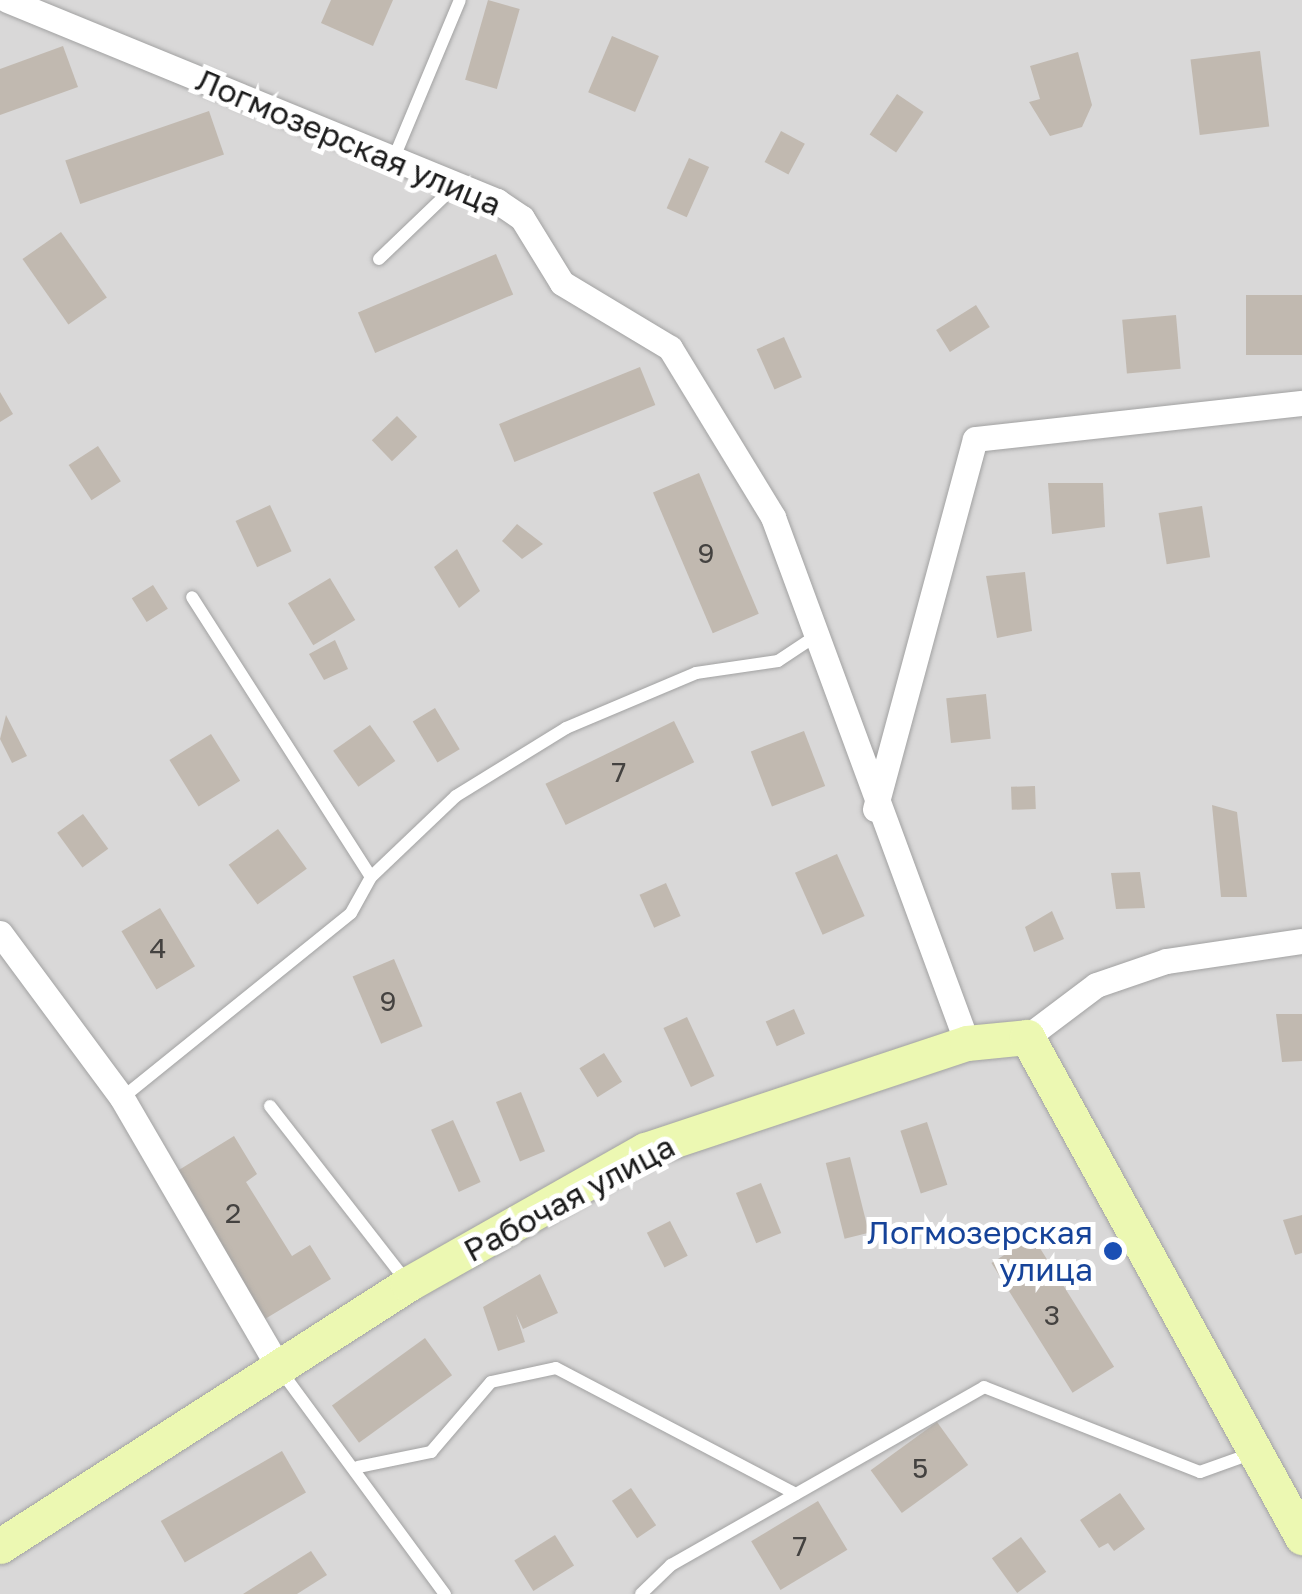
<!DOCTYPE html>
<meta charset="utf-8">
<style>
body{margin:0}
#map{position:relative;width:1302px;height:1594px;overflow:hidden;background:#eceae0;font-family:"Golos Text",sans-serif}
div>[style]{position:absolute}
.residential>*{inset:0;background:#d9d8d8;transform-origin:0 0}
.building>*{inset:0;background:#c1b9b0;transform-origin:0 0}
.roads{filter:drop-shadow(0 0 2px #a2a2a2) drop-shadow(0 0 2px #a2a2a2)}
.lane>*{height:12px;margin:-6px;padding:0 6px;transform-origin:6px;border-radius:6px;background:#fff}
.street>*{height:25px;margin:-12.5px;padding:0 12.5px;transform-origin:12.5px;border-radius:12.5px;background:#fff}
.secondary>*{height:35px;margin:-17.5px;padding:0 17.5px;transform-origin:17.5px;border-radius:17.5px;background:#ecf8b2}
.dots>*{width:28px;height:28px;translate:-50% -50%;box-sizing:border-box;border:5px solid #fff;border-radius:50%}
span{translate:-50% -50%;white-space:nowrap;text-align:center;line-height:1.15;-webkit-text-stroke:10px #fff;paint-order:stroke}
.number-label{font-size:28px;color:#444240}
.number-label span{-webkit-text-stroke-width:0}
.street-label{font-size:32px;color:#1b1b1b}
.transit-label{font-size:32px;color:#164399}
.right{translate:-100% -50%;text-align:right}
</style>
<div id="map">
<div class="residential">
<div style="left:0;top:0;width:1302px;height:1594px"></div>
</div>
<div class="building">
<div style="clip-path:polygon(331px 0,393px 0,373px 46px,321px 23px)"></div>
<div style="left:488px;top:0;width:33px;height:83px;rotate:16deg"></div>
<div style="left:612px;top:36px;width:51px;height:61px;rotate:23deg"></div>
<div style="clip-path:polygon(63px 46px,78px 87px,0 115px,0 69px)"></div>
<div style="left:1260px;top:51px;width:76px;height:70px;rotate:83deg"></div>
<div style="clip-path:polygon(1078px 52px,1092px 105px,1082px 127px,1050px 136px,1029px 102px,1040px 99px,1030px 66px)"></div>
<div style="left:897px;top:94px;width:32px;height:49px;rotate:34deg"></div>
<div style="left:209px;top:111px;width:46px;height:152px;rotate:71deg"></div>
<div style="left:781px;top:131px;width:27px;height:35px;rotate:28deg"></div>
<div style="left:689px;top:158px;width:22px;height:55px;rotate:24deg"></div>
<div style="left:61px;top:232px;width:80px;height:47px;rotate:55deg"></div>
<div style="left:496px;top:254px;width:44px;height:150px;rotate:67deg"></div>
<div style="left:1302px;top:295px;width:60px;height:56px;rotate:90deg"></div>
<div style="left:976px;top:305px;width:26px;height:47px;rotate:58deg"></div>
<div style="left:1176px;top:315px;width:54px;height:54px;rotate:85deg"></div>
<div style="left:784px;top:337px;width:44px;height:30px;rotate:66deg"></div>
<div style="left:640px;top:367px;width:41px;height:152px;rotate:68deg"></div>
<div style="clip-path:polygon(0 392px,13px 414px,0 422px)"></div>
<div style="left:397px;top:416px;width:29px;height:35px;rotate:46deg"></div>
<div style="left:98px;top:446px;width:42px;height:35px;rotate:57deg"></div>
<div style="left:699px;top:473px;width:153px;height:50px;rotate:67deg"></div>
<div style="clip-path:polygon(1048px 483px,1103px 483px,1105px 527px,1052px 534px)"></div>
<div style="left:270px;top:505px;width:51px;height:38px;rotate:65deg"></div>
<div style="left:1202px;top:506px;width:52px;height:44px;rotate:81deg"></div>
<div style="clip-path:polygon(517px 524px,543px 544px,522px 559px,502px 541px)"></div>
<div style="clip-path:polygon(457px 549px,480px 591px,459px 608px,434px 567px)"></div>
<div style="clip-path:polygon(1025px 572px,1032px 631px,997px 638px,986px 576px)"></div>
<div style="left:330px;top:578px;width:49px;height:49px;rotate:59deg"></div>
<div style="left:153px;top:585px;width:28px;height:25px;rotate:58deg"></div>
<div style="clip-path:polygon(335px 640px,348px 669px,324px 680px,309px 654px)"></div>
<div style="left:986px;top:694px;width:45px;height:40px;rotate:84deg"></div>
<div style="left:435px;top:708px;width:48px;height:26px;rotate:59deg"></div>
<div style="clip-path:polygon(6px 715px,27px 756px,12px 763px,0 739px)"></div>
<div style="left:674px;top:721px;width:46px;height:143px;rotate:64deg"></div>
<div style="left:370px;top:725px;width:44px;height:45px;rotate:55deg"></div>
<div style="left:804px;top:731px;width:59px;height:57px;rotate:69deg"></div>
<div style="left:211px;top:734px;width:55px;height:49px;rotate:58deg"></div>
<div style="left:1035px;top:786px;width:23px;height:24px;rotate:88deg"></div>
<div style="clip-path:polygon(1212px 805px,1237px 812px,1247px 897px,1221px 897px)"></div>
<div style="left:83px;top:814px;width:43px;height:32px;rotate:54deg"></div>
<div style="left:278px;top:829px;width:49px;height:61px;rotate:54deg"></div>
<div style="left:837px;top:854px;width:68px;height:46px;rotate:66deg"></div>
<div style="clip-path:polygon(1140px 872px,1145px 908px,1116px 909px,1111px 873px)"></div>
<div style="left:666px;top:883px;width:36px;height:29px;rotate:66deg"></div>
<div style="left:160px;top:908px;width:68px;height:45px;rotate:59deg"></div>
<div style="clip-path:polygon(1052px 911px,1064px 939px,1034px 952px,1025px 927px)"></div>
<div style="left:394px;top:959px;width:73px;height:45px;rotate:67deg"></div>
<div style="left:794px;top:1009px;width:27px;height:31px;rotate:66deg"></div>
<div style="clip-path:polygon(1276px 1014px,1302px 1014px,1302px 1061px,1282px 1062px)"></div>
<div style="left:687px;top:1017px;width:65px;height:26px;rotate:65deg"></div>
<div style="left:604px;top:1053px;width:34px;height:29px;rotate:58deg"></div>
<div style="left:521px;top:1092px;width:64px;height:27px;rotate:68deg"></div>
<div style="left:453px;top:1120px;width:68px;height:24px;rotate:66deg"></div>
<div style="left:927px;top:1122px;width:66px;height:28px;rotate:72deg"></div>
<div style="clip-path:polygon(234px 1136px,257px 1174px,246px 1182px,292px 1256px,310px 1245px,331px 1279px,265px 1319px,174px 1173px)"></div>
<div style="left:850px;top:1157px;width:78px;height:25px;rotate:76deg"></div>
<div style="left:761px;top:1183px;width:54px;height:27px;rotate:68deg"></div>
<div style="clip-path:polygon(1302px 1215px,1302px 1253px,1295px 1255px,1283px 1220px)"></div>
<div style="left:670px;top:1221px;width:39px;height:26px;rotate:63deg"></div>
<div style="left:1033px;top:1237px;width:153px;height:49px;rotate:58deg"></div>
<div style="clip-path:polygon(540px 1274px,558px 1313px,523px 1329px,516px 1314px,525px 1342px,498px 1351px,483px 1307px)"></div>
<div style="left:425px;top:1338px;width:46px;height:115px;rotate:54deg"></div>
<div style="left:937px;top:1422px;width:53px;height:82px;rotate:54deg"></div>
<div style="left:282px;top:1451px;width:48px;height:140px;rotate:60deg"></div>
<div style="left:631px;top:1488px;width:45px;height:23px;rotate:56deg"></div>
<div style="clip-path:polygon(1120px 1493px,1145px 1529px,1114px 1551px,1108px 1543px,1099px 1548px,1080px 1520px)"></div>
<div style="left:818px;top:1501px;width:57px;height:78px;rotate:59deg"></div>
<div style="left:555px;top:1535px;width:36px;height:48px;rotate:58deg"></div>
<div style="left:1021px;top:1537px;width:43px;height:36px;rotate:54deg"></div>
<div style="clip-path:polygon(311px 1551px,327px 1575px,297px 1594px,243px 1594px)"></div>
</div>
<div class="roads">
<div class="lane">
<div style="left:393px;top:160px;width:173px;rotate:-67.3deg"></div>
<div style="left:379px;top:259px;width:103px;rotate:-43.8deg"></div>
<div style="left:371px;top:877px;width:117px;rotate:-43.6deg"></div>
<div style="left:456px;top:796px;width:129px;rotate:-31.7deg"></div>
<div style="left:566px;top:728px;width:141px;rotate:-22.9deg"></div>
<div style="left:696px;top:673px;width:83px;rotate:-8.3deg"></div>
<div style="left:778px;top:661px;width:43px;rotate:-33.7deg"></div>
<div style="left:122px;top:1098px;width:294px;rotate:-38.9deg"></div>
<div style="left:351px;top:913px;width:41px;rotate:-60.9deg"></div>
<div style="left:371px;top:877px;width:332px;rotate:-122.6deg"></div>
<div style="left:270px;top:1106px;width:223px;rotate:52.1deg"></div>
<div style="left:281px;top:1371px;width:277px;rotate:53.7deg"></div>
<div style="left:358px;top:1467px;width:75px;rotate:-11.6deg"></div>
<div style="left:431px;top:1452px;width:92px;rotate:-49.4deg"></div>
<div style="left:491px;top:1382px;width:66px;rotate:-12.2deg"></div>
<div style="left:556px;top:1368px;width:271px;rotate:27.7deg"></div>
<div style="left:641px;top:1594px;width:42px;rotate:-44deg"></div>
<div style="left:671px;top:1565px;width:360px;rotate:-29.6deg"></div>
<div style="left:984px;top:1387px;width:232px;rotate:21.5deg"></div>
<div style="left:1200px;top:1472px;width:56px;rotate:-19.7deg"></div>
</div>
<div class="street">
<div style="left:7px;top:0;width:530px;rotate:22.3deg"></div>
<div style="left:497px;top:201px;width:30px;rotate:34deg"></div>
<div style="left:522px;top:218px;width:76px;rotate:58.4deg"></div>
<div style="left:562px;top:283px;width:126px;rotate:31deg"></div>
<div style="left:670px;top:348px;width:198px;rotate:58.6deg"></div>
<div style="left:773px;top:517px;width:561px;rotate:69.75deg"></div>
<div style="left:875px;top:809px;width:383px;rotate:-74.9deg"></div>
<div style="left:975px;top:439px;width:329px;rotate:-6.3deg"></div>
<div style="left:0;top:933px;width:205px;rotate:53.5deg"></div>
<div style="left:122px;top:1098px;width:316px;rotate:59.8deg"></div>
<div style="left:1027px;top:1037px;width:86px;rotate:-37deg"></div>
<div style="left:1096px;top:985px;width:74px;rotate:-18.9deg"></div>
<div style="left:1166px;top:961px;width:137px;rotate:-8.4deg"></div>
</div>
<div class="secondary">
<div style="left:0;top:1546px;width:485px;rotate:-32.7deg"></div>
<div style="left:408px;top:1284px;width:272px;rotate:-29.5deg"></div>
<div style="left:645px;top:1150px;width:339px;rotate:-18.4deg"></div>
<div style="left:967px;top:1043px;width:60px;rotate:-5.7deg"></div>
<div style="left:1027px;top:1037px;width:571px;rotate:61.19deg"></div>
</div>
</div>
<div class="dots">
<div style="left:1113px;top:1251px;background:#1a4fb4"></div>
</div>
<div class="number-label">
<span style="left:706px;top:553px">9</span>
<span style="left:619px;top:772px">7</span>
<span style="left:158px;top:948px">4</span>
<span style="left:388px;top:1001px">9</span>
<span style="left:233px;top:1213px">2</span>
<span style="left:1052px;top:1315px">3</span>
<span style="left:920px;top:1468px">5</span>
<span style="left:800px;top:1546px">7</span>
</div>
<div class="street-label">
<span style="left:349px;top:142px;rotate:23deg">Логмозерская улица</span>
<span style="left:569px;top:1198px;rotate:-28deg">Рабочая улица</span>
</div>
<div class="transit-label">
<span class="right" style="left:1093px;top:1251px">Логмозерская<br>улица</span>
</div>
</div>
